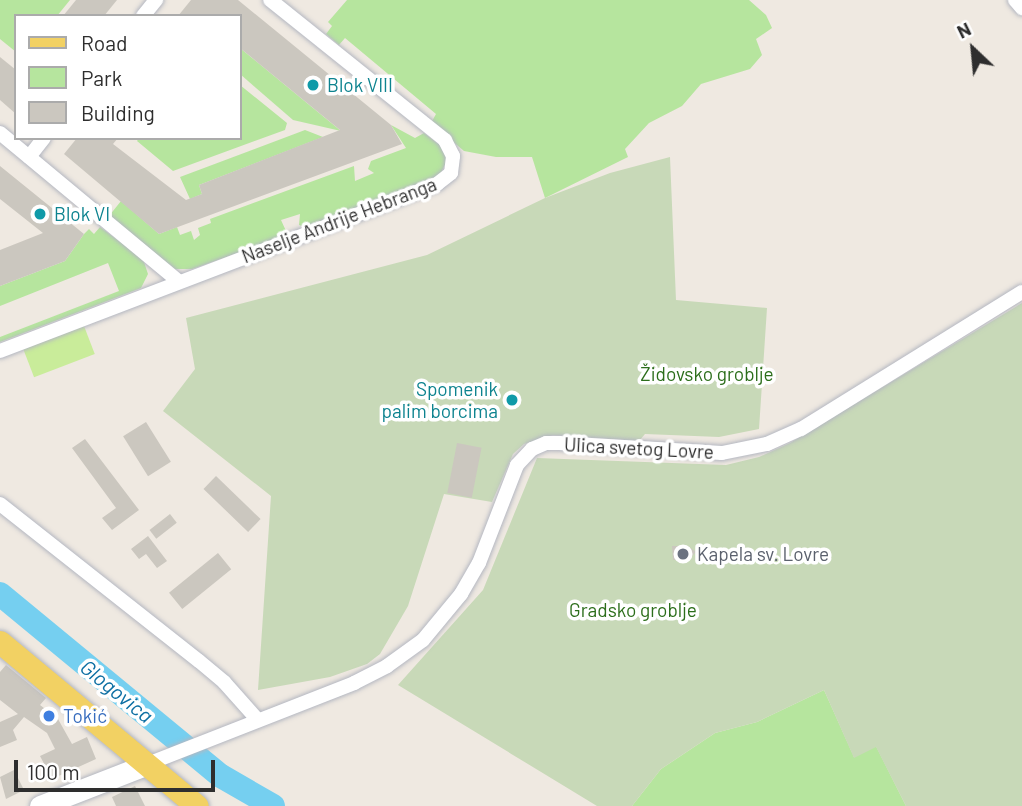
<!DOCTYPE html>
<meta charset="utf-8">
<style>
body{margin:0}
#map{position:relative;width:1022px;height:806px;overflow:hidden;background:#efe9e1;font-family:Barlow,sans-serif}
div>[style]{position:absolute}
.green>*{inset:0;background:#b6e59e}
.cemetery>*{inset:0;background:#c8d9b8}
.pitch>*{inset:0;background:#c9ec9a;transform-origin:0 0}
.river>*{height:24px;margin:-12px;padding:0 12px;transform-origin:12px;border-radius:12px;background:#75cff0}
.building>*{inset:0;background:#cbc7bf;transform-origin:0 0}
.roads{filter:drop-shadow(0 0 2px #b4b7c1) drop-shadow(0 0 2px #b4b7c1)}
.minor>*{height:14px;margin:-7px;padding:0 7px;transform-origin:7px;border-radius:7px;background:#fff}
.secondary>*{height:21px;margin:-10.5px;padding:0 10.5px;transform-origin:10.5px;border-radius:10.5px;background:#fff}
.primary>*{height:23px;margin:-11.5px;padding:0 11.5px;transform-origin:11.5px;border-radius:11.5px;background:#f2d163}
.dots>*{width:19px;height:19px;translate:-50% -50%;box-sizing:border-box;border:4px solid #fff;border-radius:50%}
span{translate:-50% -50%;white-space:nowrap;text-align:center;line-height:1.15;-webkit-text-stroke:7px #fff;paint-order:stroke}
.culture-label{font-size:19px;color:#0d838f}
.left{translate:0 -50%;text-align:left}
.right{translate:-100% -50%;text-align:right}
.street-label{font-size:19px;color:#2e2e2e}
.park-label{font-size:19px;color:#2c6e1b}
.worship-label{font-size:19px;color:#5b616d}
.shop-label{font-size:19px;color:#366cbe}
.water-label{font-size:21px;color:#0d6fa3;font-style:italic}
.legend{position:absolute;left:14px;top:14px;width:228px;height:126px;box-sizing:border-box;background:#fff;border:2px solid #ababab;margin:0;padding:9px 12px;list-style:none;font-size:21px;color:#2e2e2e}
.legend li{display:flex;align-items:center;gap:14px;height:35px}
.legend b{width:35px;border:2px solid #ababab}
.north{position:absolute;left:938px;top:14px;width:70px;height:70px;-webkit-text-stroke:5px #fff;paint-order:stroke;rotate:334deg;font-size:19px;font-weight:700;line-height:28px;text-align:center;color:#2e2e2e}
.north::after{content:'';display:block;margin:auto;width:24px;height:32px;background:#2e2e2e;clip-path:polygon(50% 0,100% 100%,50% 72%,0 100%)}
.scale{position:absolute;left:14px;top:760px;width:201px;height:32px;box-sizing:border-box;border:4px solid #2e2e2e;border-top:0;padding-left:9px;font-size:21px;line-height:24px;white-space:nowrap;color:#2e2e2e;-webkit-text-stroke:5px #fff;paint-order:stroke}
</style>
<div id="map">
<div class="green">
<div style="clip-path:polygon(0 0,70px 0,57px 16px,16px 16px,16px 52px,0 39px)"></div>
<div style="clip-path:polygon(347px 0,749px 0,766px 15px,772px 28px,756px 39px,762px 55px,750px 69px,701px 84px,682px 106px,649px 123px,625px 149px,628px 157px,545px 198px,532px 157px,496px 157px,464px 151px,431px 123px,436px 114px,345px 38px,339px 45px,326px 34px,332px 26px,328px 22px)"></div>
<div style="clip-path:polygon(240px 48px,341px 131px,293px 120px,240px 74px)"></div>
<div style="clip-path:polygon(240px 85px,287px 123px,285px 130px,173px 171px,137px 141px,139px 138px,240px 138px)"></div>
<div style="clip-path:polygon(391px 125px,415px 138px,424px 133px,441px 146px,447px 160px,440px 175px,305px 227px,299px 225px,300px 214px,281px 220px,286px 231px,281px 238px,192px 269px,175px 269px,109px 216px,121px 201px,159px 234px,177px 227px,180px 235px,191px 231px,194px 240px,200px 235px,198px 228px,211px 223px,210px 219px,354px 166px,355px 181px,374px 173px,368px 169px,371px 161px,406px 148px)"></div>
<div style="clip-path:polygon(305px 130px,323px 137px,199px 185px,202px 194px,190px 199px,180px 177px)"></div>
<div style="clip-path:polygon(100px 227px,143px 259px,148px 274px,141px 288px,0 342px,0 337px,119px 291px,108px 263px,0 306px,0 286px,65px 261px,84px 234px,89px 229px,94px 234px)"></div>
<div style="clip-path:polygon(824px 690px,854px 757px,876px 746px,906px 806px,632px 806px,661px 769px,715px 733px,757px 722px)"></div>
</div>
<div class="cemetery">
<div style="clip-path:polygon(670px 157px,676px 300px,767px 308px,759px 429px,719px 437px,645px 434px,639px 441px,553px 435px,524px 444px,513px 454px,492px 502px,444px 494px,408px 606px,380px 654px,367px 664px,330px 677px,258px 690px,271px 496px,163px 411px,195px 369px,186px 318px,427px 255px,545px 198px,610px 173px)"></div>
<div style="clip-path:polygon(1022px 303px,1022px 806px,906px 806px,876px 747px,854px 758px,824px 690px,757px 722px,715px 733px,661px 769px,632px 806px,597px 806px,398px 685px,483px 590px,537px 458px,726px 465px,759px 457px,790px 443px)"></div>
</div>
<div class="pitch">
<div style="left:84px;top:326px;width:30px;height:65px;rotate:69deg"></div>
</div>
<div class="river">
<div style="left:0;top:594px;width:286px;rotate:39.5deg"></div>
<div style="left:221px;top:776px;width:60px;rotate:30deg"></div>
</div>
<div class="building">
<div style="clip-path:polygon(76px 0,117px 0,104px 16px,63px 16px)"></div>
<div style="clip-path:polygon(191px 0,238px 0,391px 125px,402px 144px,159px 234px,64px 154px,77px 138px,118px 138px,113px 144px,186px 200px,202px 194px,199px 185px,340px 130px,240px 48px,240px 16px,178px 16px)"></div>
<div style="clip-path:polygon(0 57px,16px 70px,16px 114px,0 100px)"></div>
<div style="clip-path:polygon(0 166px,84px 234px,65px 261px,0 286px,0 250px,43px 233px,0 199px)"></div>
<div style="left:146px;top:422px;width:47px;height:27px;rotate:58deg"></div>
<div style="clip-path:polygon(85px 439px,139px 510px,112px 530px,102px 518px,116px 508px,72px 448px)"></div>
<div style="left:457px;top:443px;width:25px;height:51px;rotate:11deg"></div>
<div style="left:216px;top:476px;width:62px;height:18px;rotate:44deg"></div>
<div style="left:170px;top:514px;width:11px;height:26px;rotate:52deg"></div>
<div style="clip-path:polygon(148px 536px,167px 561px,157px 568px,146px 554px,139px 559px,131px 549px)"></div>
<div style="clip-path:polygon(672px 546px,688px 546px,696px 552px,689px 559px,673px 560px)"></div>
<div style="left:218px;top:553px;width:21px;height:63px;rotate:51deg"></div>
<div style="clip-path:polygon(6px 665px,46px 698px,40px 705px,58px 719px,72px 744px,87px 737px,96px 759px,52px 779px,40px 756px,55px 749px,47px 733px,24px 717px,13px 730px,17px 740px,0 747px,0 722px,18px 714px,0 700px,0 672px)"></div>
<div style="clip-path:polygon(14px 770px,24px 790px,6px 799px,0 777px)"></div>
<div style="clip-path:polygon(135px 786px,145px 806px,116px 806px,112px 797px)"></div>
</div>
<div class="roads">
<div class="minor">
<div style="left:1015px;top:0;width:11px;rotate:49deg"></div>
<div style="left:143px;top:16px;width:21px;rotate:-51deg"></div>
<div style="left:0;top:133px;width:231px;rotate:39.7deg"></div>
<div style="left:29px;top:157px;width:24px;rotate:-52deg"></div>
<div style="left:0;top:351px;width:468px;rotate:-20.9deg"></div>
<div style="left:437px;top:184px;width:18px;rotate:-38deg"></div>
<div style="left:451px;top:173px;width:17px;rotate:-83deg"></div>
<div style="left:453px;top:156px;width:18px;rotate:-117deg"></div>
<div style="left:445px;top:140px;width:224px;rotate:-141.3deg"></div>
<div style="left:0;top:504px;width:253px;rotate:38.3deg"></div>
<div style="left:199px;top:661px;width:33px;rotate:40deg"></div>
<div style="left:224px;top:682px;width:50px;rotate:48.3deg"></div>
<div style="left:145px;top:765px;width:225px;rotate:-21.4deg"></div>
<div style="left:354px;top:683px;width:37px;rotate:-27deg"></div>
<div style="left:387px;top:666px;width:44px;rotate:-35.8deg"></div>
<div style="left:423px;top:640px;width:60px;rotate:-50.4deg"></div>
<div style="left:461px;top:594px;width:36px;rotate:-60deg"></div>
<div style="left:479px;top:563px;width:105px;rotate:-68.8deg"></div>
<div style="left:517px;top:465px;width:22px;rotate:-47deg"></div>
<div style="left:532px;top:449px;width:15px;rotate:-23deg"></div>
<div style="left:546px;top:443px;width:13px"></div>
<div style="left:559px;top:443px;width:163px;rotate:3.5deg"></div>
<div style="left:722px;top:453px;width:46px;rotate:-11.3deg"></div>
<div style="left:767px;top:444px;width:37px;rotate:-24deg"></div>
<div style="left:801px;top:429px;width:260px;rotate:-31.8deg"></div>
</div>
<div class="secondary">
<div style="left:40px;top:806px;width:113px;rotate:-21.3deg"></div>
</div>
<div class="primary">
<div style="left:0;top:642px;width:256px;rotate:39.8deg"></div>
</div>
</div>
<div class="dots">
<div style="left:313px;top:85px;background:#0f9aa8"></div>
<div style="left:40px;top:214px;background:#0f9aa8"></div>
<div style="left:512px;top:400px;background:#0f9aa8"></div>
<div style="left:683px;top:554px;background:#6b7280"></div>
<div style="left:49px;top:716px;background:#3f7fe0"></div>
</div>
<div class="culture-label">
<span class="left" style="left:327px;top:85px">Blok VIII</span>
<span class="left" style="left:54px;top:214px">Blok VI</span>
<span class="right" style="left:498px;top:400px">Spomenik<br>palim borcima</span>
</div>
<div class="street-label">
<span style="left:339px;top:220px;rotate:-21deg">Naselje Andrije Hebranga</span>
<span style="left:639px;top:448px;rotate:3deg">Ulica svetog Lovre</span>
</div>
<div class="park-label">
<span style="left:707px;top:374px">Židovsko groblje</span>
<span style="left:633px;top:610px">Gradsko groblje</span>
</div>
<div class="worship-label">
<span class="left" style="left:697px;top:554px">Kapela sv. Lovre</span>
</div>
<div class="shop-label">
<span class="left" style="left:63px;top:716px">Tokić</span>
</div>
<div class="water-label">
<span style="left:117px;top:691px;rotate:39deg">Glogovica</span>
</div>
<ul class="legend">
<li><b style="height:9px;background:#f2d163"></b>Road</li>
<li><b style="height:19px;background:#b6e59e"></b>Park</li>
<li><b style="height:19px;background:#cbc7bf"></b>Building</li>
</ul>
<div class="north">N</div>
<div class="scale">100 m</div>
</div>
